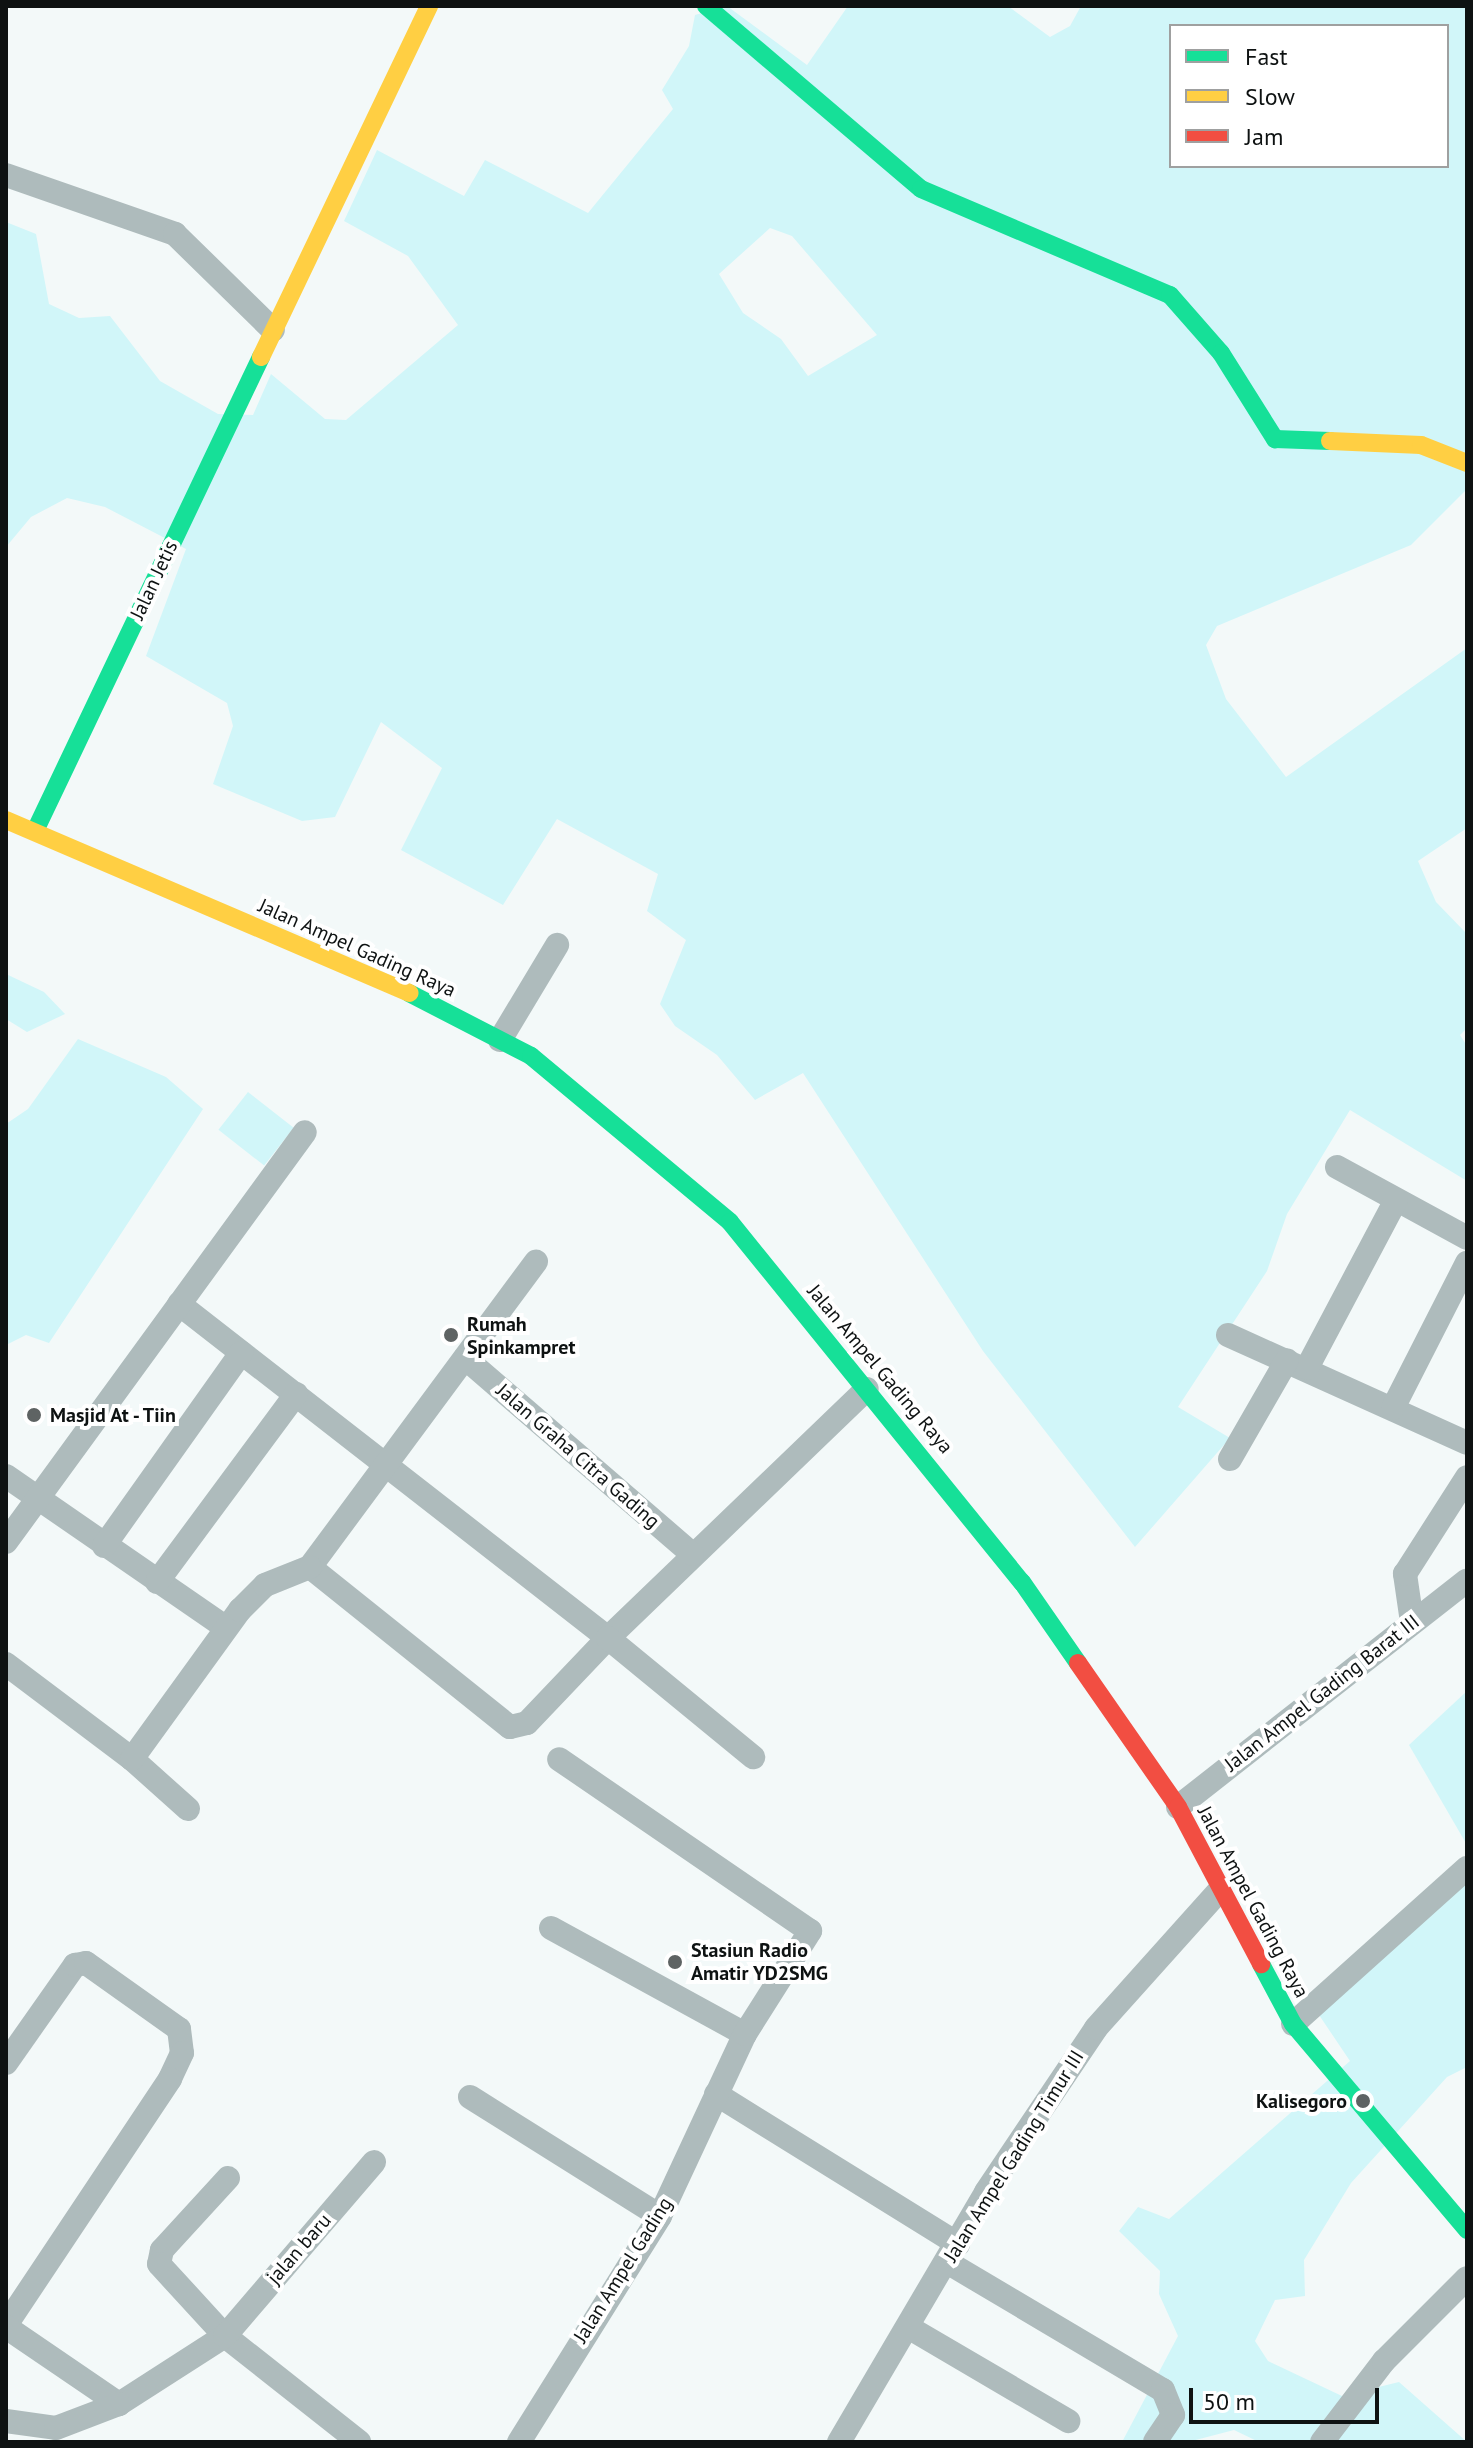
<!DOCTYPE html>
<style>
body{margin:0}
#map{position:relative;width:1473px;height:2448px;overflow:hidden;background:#f3f9f9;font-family:"PT Sans",sans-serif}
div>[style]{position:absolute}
.green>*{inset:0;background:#d1f6f9;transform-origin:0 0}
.street>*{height:24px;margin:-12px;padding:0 12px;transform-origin:12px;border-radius:12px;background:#aebbbc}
.fast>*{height:18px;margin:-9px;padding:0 9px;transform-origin:9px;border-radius:9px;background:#16e098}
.slow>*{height:18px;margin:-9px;padding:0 9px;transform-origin:9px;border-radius:9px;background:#ffcf43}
.jam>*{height:18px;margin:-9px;padding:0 9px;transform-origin:9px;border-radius:9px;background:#f24e42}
.dots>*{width:22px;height:22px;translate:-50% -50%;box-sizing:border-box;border:4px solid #fff;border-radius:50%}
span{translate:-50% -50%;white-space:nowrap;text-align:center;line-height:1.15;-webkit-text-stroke:8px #fff;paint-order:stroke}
.street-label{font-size:20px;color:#0e1212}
.poi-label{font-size:20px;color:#0e1212;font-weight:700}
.left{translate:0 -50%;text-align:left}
.right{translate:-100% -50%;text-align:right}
.frame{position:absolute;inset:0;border:8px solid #0e1212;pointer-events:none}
.legend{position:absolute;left:1169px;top:24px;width:280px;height:144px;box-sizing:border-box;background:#fff;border:2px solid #9fa0a0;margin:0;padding:10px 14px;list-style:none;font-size:24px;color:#0e1212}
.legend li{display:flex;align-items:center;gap:16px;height:40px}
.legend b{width:40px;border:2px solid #9fa0a0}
.scale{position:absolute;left:1189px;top:2388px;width:190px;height:36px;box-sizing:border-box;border:4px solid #0e1212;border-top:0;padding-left:10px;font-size:24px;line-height:28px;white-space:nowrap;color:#0e1212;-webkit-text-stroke:6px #fff;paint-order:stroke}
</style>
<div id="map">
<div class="green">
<div style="clip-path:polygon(evenodd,727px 6px,807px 65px,848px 6px,1008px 6px,1050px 37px,1070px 26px,1081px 6px,1467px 6px,1467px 489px,1411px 545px,1217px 626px,1206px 645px,1226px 699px,1286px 777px,1467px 648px,1467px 828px,1418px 861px,1436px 902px,1467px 934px,1467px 1028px,1460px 1035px,1467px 1046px,1467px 1181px,1350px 1110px,1287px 1214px,1267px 1271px,1178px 1407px,1230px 1438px,1135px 1547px,983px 1351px,803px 1073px,755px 1100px,717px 1055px,675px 1026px,660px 1004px,686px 940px,647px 911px,658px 874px,557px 819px,503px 905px,401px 850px,442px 768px,381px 722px,335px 817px,302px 821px,213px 784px,233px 726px,227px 703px,146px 656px,186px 549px,105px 507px,67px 498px,31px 517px,6px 547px,6px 222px,36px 234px,49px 304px,79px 318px,110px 316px,160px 381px,218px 414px,253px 415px,271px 374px,325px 419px,346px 420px,458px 325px,408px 256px,344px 221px,377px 150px,464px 196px,485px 160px,588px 213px,673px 109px,662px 90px,689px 46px,695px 15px,727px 6px,1171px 26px,1447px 26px,1447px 166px,1171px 166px,1171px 26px,727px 6px,770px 228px,792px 236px,877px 335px,808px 376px,781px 339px,743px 313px,719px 274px,770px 228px)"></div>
<div style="clip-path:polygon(6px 974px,44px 992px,65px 1014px,27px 1032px,6px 1019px)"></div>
<div style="clip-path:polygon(78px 1039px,166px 1077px,203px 1109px,49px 1343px,26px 1335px,6px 1345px,6px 1124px,28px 1109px)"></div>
<div style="left:248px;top:1092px;width:58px;height:48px;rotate:38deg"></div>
<div style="clip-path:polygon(1467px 1691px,1467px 1845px,1409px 1745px)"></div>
<div style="clip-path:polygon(1467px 1866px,1467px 2067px,1447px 2077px,1351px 2183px,1304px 2260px,1305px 2296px,1275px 2300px,1255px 2341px,1268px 2361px,1342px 2396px,1399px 2382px,1467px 2442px,1259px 2442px,1234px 2430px,1188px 2442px,1122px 2442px,1178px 2336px,1159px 2294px,1160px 2271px,1119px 2231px,1138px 2207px,1169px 2219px,1350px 2061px,1315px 2009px)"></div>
</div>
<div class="street">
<div style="left:6px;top:175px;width:179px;rotate:19.2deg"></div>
<div style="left:175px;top:234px;width:137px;rotate:44.4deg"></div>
<div style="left:500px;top:1040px;width:111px;rotate:-59deg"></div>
<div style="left:1337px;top:1167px;width:148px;rotate:28.6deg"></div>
<div style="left:179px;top:1304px;width:544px;rotate:37.9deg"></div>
<div style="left:608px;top:1638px;width:359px;rotate:-43.9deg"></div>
<div style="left:1228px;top:1335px;width:262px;rotate:24.3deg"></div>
<div style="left:465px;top:1358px;width:300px;rotate:40.8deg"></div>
<div style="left:1307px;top:1368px;width:190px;rotate:-62.1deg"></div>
<div style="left:1393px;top:1408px;width:163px;rotate:-63deg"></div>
<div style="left:1230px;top:1459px;width:114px;rotate:-60.1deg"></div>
<div style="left:6px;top:1476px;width:257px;rotate:34.6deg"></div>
<div style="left:6px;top:1542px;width:507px;rotate:-53.9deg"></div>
<div style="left:104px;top:1546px;width:237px;rotate:-54.6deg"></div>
<div style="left:310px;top:1567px;width:256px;rotate:38.7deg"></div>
<div style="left:510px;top:1727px;width:17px;rotate:-13deg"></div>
<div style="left:527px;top:1723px;width:117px;rotate:-46.4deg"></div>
<div style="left:608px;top:1638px;width:188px;rotate:39.4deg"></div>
<div style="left:310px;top:1567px;width:380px;rotate:-53.5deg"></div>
<div style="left:157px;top:1582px;width:234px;rotate:-53.5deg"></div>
<div style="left:1412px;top:1622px;width:49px;rotate:-98.3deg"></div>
<div style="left:1405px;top:1574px;width:115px;rotate:-57.4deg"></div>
<div style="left:6px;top:1664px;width:158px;rotate:37deg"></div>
<div style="left:1178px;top:1807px;width:367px;rotate:-38.1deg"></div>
<div style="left:188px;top:1809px;width:75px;rotate:-138.2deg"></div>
<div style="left:132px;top:1759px;width:184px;rotate:-54.1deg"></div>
<div style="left:240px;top:1610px;width:35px;rotate:-45deg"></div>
<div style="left:265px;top:1585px;width:48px;rotate:-21.8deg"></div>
<div style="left:551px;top:1928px;width:221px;rotate:28.7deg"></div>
<div style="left:1293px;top:2024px;width:234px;rotate:-41.9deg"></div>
<div style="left:6px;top:2063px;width:120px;rotate:-54.9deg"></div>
<div style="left:75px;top:1965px;width:11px;rotate:-10deg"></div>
<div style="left:86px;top:1963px;width:114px;rotate:35.4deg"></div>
<div style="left:179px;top:2029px;width:24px;rotate:83deg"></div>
<div style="left:182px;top:2053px;width:29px;rotate:115deg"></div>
<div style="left:170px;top:2079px;width:296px;rotate:123.7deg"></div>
<div style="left:716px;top:2094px;width:285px;rotate:31.8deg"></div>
<div style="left:470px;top:2097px;width:224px;rotate:32.1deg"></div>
<div style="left:228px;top:2178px;width:98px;rotate:132.5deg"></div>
<div style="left:162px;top:2250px;width:14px;rotate:102deg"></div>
<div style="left:159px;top:2264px;width:98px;rotate:47.5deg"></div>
<div style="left:225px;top:2336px;width:171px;rotate:38.3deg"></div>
<div style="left:947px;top:2262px;width:251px;rotate:30.7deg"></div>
<div style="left:1163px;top:2390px;width:27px;rotate:68deg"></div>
<div style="left:1173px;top:2415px;width:32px;rotate:124deg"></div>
<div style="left:6px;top:2327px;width:137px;rotate:34.3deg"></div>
<div style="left:119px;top:2404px;width:126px;rotate:-32.7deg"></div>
<div style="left:225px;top:2336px;width:229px;rotate:-49.4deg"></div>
<div style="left:908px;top:2327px;width:186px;rotate:30.4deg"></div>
<div style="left:6px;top:2421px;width:50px;rotate:8deg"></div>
<div style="left:56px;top:2428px;width:67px;rotate:-20.9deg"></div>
<div style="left:519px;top:2442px;width:266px;rotate:-58deg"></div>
<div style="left:660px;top:2216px;width:201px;rotate:-65deg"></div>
<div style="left:745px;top:2034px;width:122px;rotate:-57.7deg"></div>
<div style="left:810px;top:1931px;width:304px;rotate:-145.6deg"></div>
<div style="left:839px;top:2442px;width:290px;rotate:-59.5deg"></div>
<div style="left:986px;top:2192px;width:197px;rotate:-56.1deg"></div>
<div style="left:1096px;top:2028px;width:183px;rotate:-48.1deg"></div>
<div style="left:1322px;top:2442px;width:102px;rotate:-52.6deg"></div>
<div style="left:1384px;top:2361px;width:117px;rotate:-45deg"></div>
</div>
<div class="fast">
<div style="left:706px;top:6px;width:282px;rotate:40.4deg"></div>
<div style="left:921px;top:189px;width:271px;rotate:23.1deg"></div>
<div style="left:1170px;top:295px;width:77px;rotate:48.7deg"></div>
<div style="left:1221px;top:353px;width:102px;rotate:57.9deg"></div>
<div style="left:1275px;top:439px;width:55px;rotate:2.1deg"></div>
<div style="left:35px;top:831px;width:525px;rotate:-64.51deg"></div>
<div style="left:409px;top:993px;width:137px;rotate:27.3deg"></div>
<div style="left:531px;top:1056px;width:259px;rotate:39.8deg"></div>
<div style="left:730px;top:1222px;width:464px;rotate:51deg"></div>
<div style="left:1022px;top:1582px;width:98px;rotate:55.3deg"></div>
<div style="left:1261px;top:1964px;width:68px;rotate:61.9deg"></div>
<div style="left:1293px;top:2024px;width:270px;rotate:49.8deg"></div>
</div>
<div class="slow">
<div style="left:261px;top:357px;width:389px;rotate:-64.4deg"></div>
<div style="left:1330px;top:441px;width:91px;rotate:2.5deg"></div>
<div style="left:1421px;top:445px;width:49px;rotate:21.4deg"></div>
<div style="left:6px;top:820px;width:439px;rotate:23.2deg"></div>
</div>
<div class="jam">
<div style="left:1078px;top:1663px;width:175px;rotate:55.2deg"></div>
<div style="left:1178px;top:1807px;width:178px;rotate:62.1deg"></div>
</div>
<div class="dots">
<div style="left:451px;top:1335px;background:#5e6363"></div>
<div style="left:34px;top:1415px;background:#5e6363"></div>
<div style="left:675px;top:1962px;background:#5e6363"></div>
<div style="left:1363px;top:2101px;background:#5e6363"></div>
</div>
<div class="street-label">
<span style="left:154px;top:580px;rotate:-65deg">Jalan Jetis</span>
<span style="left:357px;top:948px;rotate:24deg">Jalan Ampel Gading Raya</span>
<span style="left:880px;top:1369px;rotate:50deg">Jalan Ampel Gading Raya</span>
<span style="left:578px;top:1456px;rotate:41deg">Jalan Graha Citra Gading</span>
<span style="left:1322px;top:1693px;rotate:-38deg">Jalan Ampel Gading Barat III</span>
<span style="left:1253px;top:1902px;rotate:62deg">Jalan Ampel Gading Raya</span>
<span style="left:1014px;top:2156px;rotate:-58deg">Jalan Ampel Gading Timur III</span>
<span style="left:299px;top:2249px;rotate:-49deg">jalan baru</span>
<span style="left:623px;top:2270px;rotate:-58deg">Jalan Ampel Gading</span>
</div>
<div class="poi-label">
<span class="left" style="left:467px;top:1336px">Rumah<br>Spinkampret</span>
<span class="left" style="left:50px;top:1415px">Masjid At - Tiin</span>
<span class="left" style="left:691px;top:1962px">Stasiun Radio<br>Amatir YD2SMG</span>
<span class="right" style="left:1347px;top:2101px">Kalisegoro</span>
</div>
<div class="frame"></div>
<ul class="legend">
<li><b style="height:10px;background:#16e098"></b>Fast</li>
<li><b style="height:10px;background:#ffcf43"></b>Slow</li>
<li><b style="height:10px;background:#f24e42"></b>Jam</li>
</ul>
<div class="scale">50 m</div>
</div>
